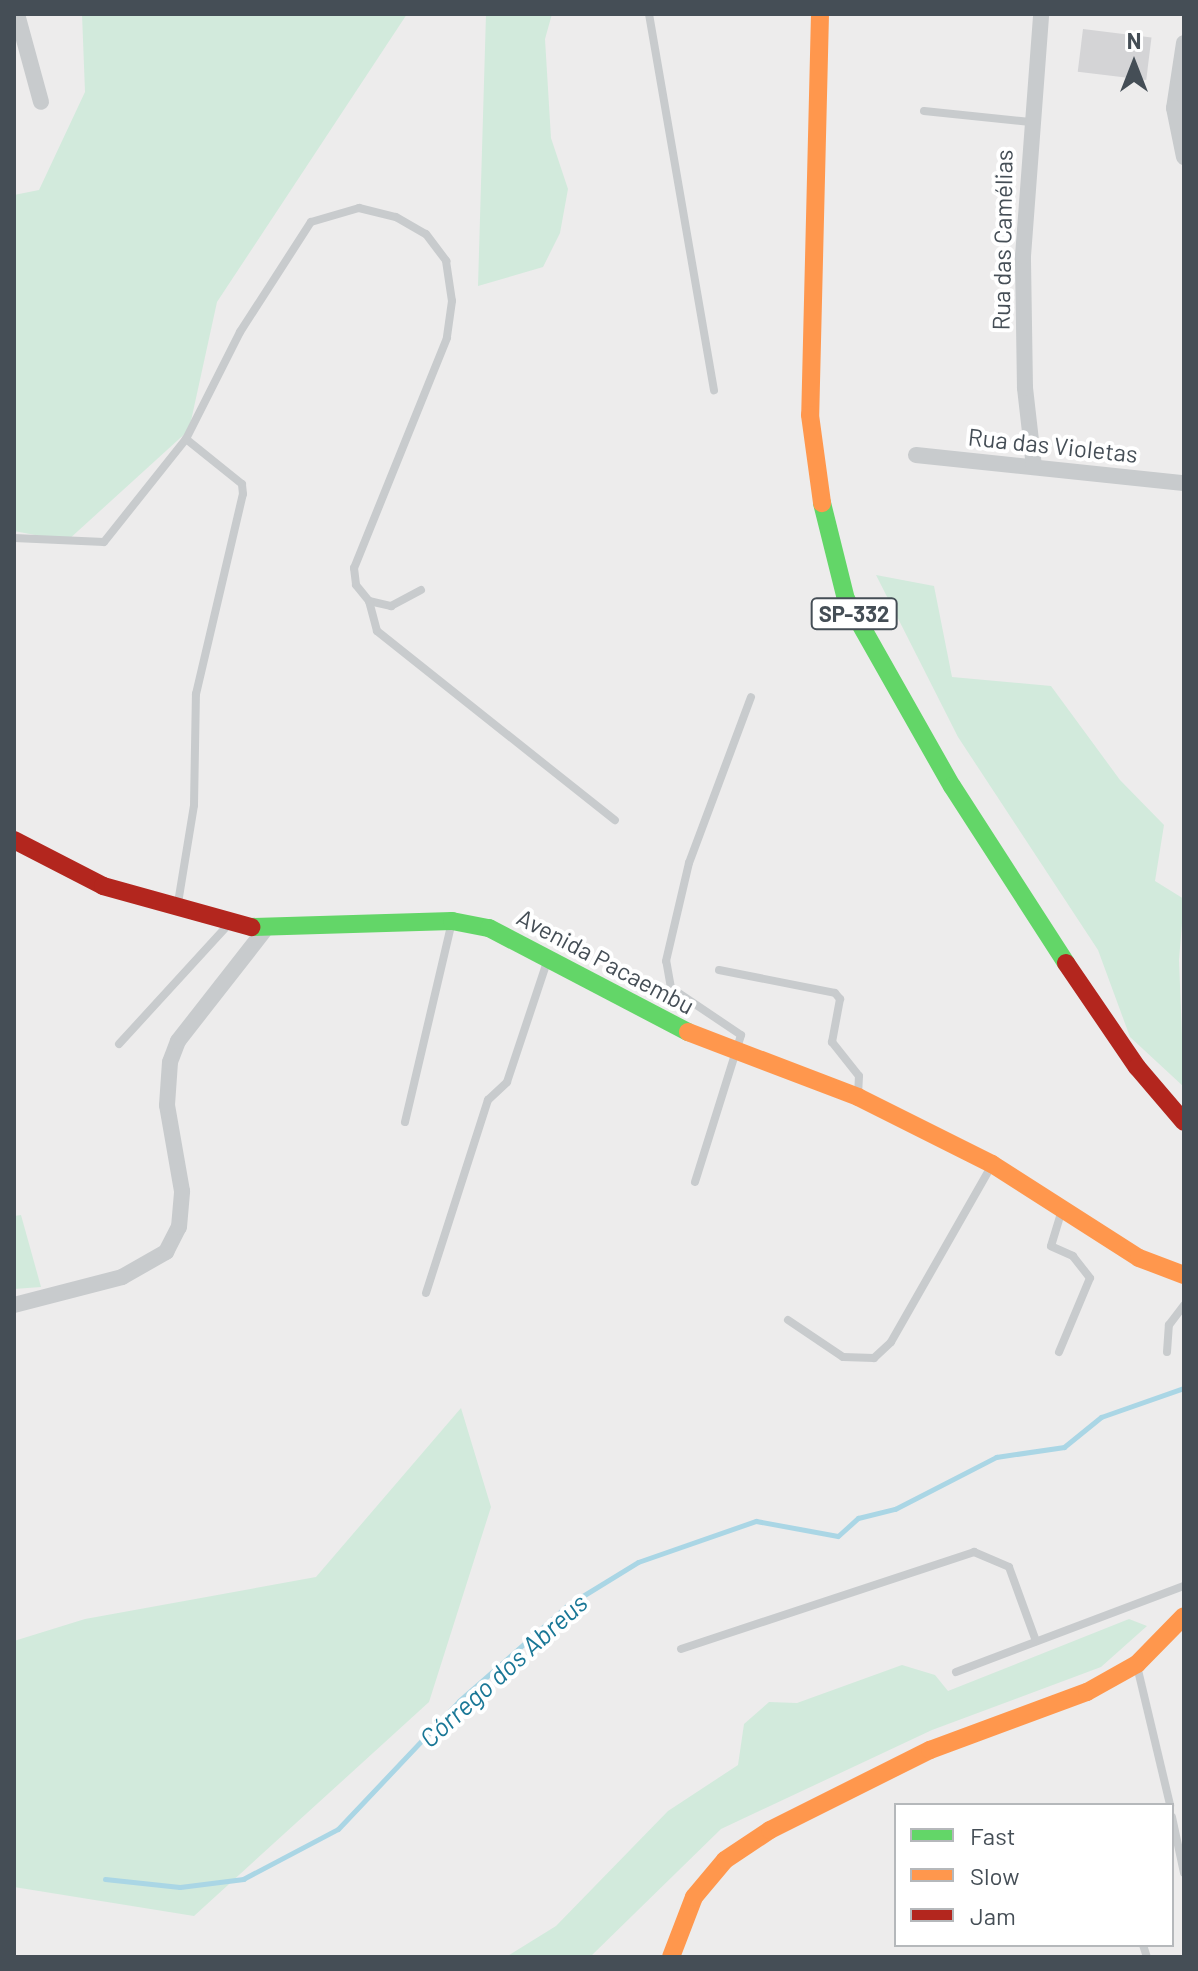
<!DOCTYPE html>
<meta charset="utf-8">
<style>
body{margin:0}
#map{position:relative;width:1198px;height:1971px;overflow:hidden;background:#edecec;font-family:Barlow,sans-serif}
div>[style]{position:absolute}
.green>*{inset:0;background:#d2eadc}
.stream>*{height:5px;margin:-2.5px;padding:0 2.5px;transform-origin:2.5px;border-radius:2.5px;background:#aad6e5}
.building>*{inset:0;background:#d4d4d6;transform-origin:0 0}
.lane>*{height:8px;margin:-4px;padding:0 4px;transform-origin:4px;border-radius:4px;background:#c8cbcd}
.street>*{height:16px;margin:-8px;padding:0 8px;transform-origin:8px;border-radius:8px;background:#c8cbcd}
.fast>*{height:18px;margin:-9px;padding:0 9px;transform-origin:9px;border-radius:9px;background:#63d668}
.slow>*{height:18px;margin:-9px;padding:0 9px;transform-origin:9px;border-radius:9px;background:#ff974d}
.jam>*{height:18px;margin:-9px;padding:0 9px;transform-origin:9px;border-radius:9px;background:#b3261e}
span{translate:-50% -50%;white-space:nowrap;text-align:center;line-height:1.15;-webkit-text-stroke:8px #fff;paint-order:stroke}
.shield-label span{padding:2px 6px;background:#fff;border:2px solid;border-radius:6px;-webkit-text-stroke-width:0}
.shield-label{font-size:22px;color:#454e56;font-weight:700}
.street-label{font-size:24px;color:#454e56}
.water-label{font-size:26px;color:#197796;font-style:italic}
.frame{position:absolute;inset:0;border:16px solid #454e56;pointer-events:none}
.legend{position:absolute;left:894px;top:1803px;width:280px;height:144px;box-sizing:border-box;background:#fff;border:2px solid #b5b8bb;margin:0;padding:10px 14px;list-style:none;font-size:24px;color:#454e56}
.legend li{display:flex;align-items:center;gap:16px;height:40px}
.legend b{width:40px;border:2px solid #b5b8bb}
.north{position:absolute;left:1094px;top:24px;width:80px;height:80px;-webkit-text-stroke:6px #fff;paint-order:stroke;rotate:0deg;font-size:22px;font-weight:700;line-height:32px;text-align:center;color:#454e56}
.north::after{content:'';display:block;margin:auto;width:28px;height:36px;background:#454e56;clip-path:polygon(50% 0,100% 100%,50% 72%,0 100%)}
</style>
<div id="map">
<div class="green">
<div style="clip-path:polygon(82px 14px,407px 14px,217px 302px,189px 430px,67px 541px,14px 531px,14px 195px,39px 190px,85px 92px)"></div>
<div style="clip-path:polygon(486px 14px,552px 14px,545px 39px,551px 138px,568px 189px,560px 233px,543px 267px,478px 286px)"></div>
<div style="clip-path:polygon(876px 575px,934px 586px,952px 677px,1051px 686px,1120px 780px,1164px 825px,1155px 881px,1184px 899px,1179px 960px,1184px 1087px,1130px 1037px,1098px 950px,958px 737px)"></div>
<div style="clip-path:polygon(21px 1215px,41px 1287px,14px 1289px,14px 1216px)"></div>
<div style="clip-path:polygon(461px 1408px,491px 1507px,429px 1702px,194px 1916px,14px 1887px,14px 1641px,85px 1619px,316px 1577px)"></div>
<div style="clip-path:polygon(1129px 1619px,1147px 1626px,1101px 1667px,932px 1730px,721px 1829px,590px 1957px,506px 1957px,556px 1926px,668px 1811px,738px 1765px,744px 1724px,769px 1702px,797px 1703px,902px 1665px,935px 1675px,948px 1691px)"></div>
</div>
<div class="stream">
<div style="left:105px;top:1879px;width:75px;rotate:6.1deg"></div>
<div style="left:180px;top:1887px;width:64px;rotate:-7.2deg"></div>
<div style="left:243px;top:1879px;width:107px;rotate:-27.8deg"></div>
<div style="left:338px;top:1829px;width:176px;rotate:-46.6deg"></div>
<div style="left:459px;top:1701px;width:145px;rotate:-41.4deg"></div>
<div style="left:568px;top:1605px;width:82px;rotate:-31.6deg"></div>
<div style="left:638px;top:1562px;width:125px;rotate:-19.2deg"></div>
<div style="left:756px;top:1521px;width:83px;rotate:10.4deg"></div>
<div style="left:838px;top:1536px;width:27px;rotate:-42deg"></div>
<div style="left:858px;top:1518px;width:38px;rotate:-14deg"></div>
<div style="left:895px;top:1509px;width:114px;rotate:-27.2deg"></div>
<div style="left:996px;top:1457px;width:69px;rotate:-8.4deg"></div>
<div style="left:1064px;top:1447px;width:48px;rotate:-39deg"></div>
<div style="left:1101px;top:1417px;width:88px;rotate:-19.3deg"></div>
</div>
<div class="building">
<div style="left:1083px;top:29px;width:69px;height:43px;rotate:7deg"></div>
</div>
<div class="lane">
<div style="left:649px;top:14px;width:382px;rotate:80.2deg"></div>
<div style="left:924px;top:111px;width:107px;rotate:5.9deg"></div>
<div style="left:14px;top:538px;width:90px;rotate:2.5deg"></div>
<div style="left:104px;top:542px;width:132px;rotate:-51.5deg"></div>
<div style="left:186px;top:439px;width:120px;rotate:-63.2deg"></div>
<div style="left:240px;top:332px;width:131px;rotate:-57.2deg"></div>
<div style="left:311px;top:222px;width:50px;rotate:-16.3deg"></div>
<div style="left:359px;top:208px;width:38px;rotate:14deg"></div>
<div style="left:396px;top:217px;width:34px;rotate:30deg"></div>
<div style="left:426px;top:234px;width:34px;rotate:53deg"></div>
<div style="left:446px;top:261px;width:40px;rotate:81.5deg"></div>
<div style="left:452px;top:301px;width:37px;rotate:98deg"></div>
<div style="left:447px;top:338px;width:248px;rotate:112deg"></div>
<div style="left:354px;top:568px;width:17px;rotate:83deg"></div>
<div style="left:356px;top:585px;width:21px;rotate:51deg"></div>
<div style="left:369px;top:601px;width:23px;rotate:13deg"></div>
<div style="left:391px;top:606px;width:34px;rotate:-28deg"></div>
<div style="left:369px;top:601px;width:31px;rotate:75deg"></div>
<div style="left:377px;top:631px;width:304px;rotate:38.5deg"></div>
<div style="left:178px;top:903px;width:99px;rotate:-80.7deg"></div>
<div style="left:194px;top:805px;width:111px;rotate:-89deg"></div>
<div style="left:196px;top:694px;width:205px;rotate:-76.8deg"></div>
<div style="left:243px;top:494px;width:10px;rotate:-96deg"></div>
<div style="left:242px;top:484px;width:72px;rotate:-141.2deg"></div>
<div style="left:719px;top:970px;width:118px;rotate:11.2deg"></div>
<div style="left:835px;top:993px;width:8px;rotate:50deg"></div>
<div style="left:840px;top:999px;width:44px;rotate:100.5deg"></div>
<div style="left:832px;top:1042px;width:43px;rotate:51.5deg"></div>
<div style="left:859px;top:1076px;width:21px;rotate:93deg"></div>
<div style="left:119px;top:1044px;width:163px;rotate:-47.5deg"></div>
<div style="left:405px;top:1122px;width:205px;rotate:-76.8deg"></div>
<div style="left:695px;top:1182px;width:154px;rotate:-72.6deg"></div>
<div style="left:741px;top:1035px;width:84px;rotate:-146.1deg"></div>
<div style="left:671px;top:988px;width:27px;rotate:-100deg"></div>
<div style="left:666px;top:961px;width:101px;rotate:-76.8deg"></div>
<div style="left:689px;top:863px;width:177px;rotate:-69.5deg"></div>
<div style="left:426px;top:1293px;width:203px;rotate:-72.2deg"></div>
<div style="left:488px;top:1100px;width:26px;rotate:-43deg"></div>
<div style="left:507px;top:1082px;width:126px;rotate:-71.6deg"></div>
<div style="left:788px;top:1320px;width:66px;rotate:33.9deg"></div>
<div style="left:843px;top:1357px;width:31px;rotate:2deg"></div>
<div style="left:874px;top:1358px;width:23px;rotate:-43deg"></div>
<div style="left:891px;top:1342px;width:204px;rotate:-60.3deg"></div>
<div style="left:1059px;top:1352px;width:80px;rotate:-67.3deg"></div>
<div style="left:1090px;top:1278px;width:28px;rotate:-128deg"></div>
<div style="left:1073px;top:1256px;width:24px;rotate:-156deg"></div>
<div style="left:1051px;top:1246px;width:39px;rotate:-73deg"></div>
<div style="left:1167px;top:1352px;width:27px;rotate:-86deg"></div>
<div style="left:1169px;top:1325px;width:25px;rotate:-53deg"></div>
<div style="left:681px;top:1649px;width:309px;rotate:-18.3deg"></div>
<div style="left:974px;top:1552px;width:38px;rotate:23deg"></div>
<div style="left:1009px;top:1567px;width:79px;rotate:70deg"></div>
<div style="left:1137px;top:1666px;width:143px;rotate:76.6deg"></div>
<div style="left:956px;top:1672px;width:244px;rotate:-20.7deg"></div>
<div style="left:1172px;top:1817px;width:57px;rotate:77.9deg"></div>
<div style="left:1143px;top:1945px;width:13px;rotate:72deg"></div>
</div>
<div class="street">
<div style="left:17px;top:14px;width:91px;rotate:74.7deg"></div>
<div style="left:1184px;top:43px;width:66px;rotate:98.7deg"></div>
<div style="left:1174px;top:108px;width:50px;rotate:78.5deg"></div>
<div style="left:916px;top:455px;width:269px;rotate:6deg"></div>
<div style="left:1034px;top:467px;width:80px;rotate:-96.5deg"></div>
<div style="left:1025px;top:388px;width:132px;rotate:-90.9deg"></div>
<div style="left:1023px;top:256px;width:243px;rotate:-85.7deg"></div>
<div style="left:14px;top:1305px;width:112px;rotate:-14.5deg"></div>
<div style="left:122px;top:1277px;width:51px;rotate:-29.6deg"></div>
<div style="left:166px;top:1252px;width:28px;rotate:-63deg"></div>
<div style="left:179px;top:1227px;width:36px;rotate:-85deg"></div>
<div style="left:182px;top:1191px;width:87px;rotate:-99.9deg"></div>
<div style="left:167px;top:1105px;width:43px;rotate:-86deg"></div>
<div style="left:170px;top:1062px;width:22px;rotate:-69deg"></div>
<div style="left:178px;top:1041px;width:140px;rotate:-52deg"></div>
</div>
<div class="fast">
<div style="left:822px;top:503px;width:99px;rotate:76deg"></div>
<div style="left:846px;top:599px;width:215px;rotate:60.5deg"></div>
<div style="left:952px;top:786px;width:211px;rotate:57.2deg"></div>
<div style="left:251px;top:927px;width:201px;rotate:-1.7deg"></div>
<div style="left:452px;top:921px;width:38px;rotate:11deg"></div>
<div style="left:489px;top:928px;width:225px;rotate:27.6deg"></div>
</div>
<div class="slow">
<div style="left:820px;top:14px;width:401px;rotate:91.4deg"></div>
<div style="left:810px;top:415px;width:89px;rotate:82.2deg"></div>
<div style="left:688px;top:1032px;width:182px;rotate:20.9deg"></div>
<div style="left:858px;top:1097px;width:150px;rotate:26.6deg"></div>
<div style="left:992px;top:1164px;width:174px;rotate:32.6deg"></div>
<div style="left:1139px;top:1258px;width:48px;rotate:20.7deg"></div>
<div style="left:671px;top:1957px;width:64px;rotate:-69deg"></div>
<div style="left:694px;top:1897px;width:48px;rotate:-50deg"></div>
<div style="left:725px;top:1860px;width:54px;rotate:-33.7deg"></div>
<div style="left:770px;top:1830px;width:179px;rotate:-26.6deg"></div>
<div style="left:930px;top:1750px;width:167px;rotate:-20.3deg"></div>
<div style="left:1087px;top:1692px;width:57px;rotate:-29.2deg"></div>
<div style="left:1137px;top:1664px;width:67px;rotate:-45.6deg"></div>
</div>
<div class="jam">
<div style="left:14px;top:840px;width:100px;rotate:27.3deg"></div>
<div style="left:103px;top:886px;width:154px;rotate:15.5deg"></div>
<div style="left:1066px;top:963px;width:126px;rotate:55.7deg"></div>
<div style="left:1137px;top:1067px;width:72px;rotate:49.5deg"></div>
</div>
<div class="shield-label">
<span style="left:854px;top:614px">SP-332</span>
</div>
<div class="street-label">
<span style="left:1002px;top:240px;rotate:-89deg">Rua das Camélias</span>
<span style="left:1053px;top:445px;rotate:6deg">Rua das Violetas</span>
<span style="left:606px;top:961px;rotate:28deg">Avenida Pacaembu</span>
</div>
<div class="water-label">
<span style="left:503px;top:1670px;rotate:-42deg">Córrego dos Abreus</span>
</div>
<div class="frame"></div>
<ul class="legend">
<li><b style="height:10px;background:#63d668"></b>Fast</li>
<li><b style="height:10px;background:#ff974d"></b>Slow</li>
<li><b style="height:10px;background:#b3261e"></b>Jam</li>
</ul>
<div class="north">N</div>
</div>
